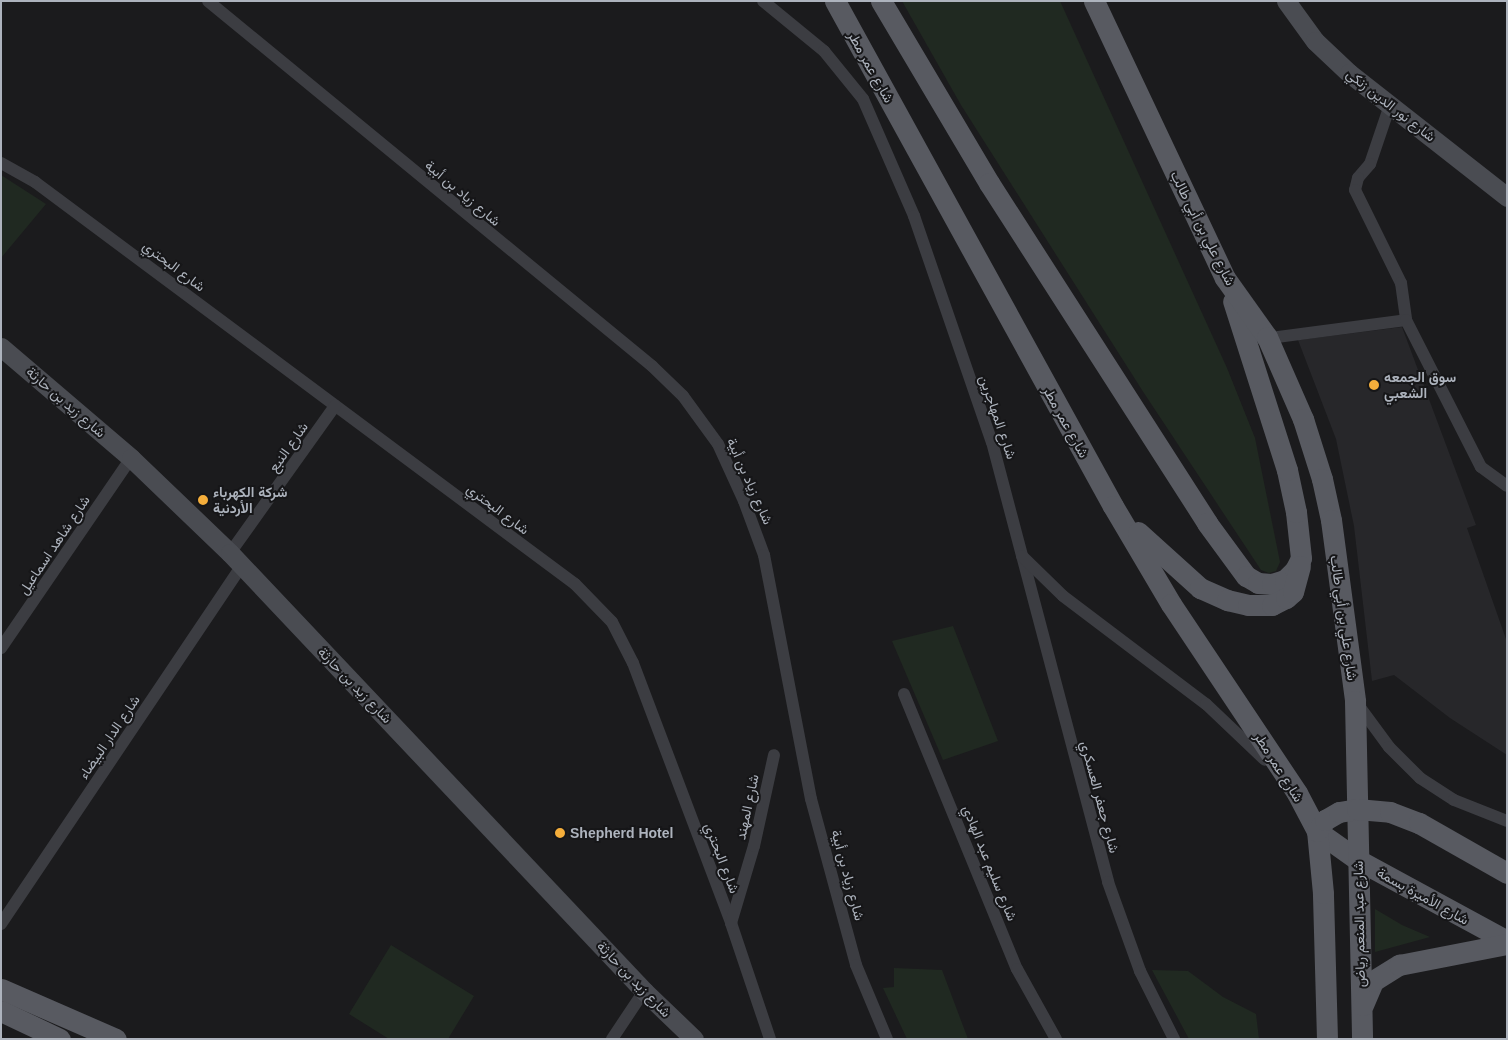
<!DOCTYPE html>
<meta charset="utf-8">
<style>
body{margin:0}
#map{position:relative;width:1508px;height:1040px;overflow:hidden;background:#1b1b1d;font-family:Arial,Vazirmatn,sans-serif}
div>[style]{position:absolute}
.built>*{inset:0;background:#27272a}
.green>*{inset:0;background:#202921}
.street>*{height:12px;margin:-6px;padding:0 6px;transform-origin:6px;border-radius:6px;background:#3c3d42}
.secondary>*{height:19px;margin:-9.5px;padding:0 9.5px;transform-origin:9.5px;border-radius:9.5px;background:#4a4c52}
.primary>*{height:21px;margin:-10.5px;padding:0 10.5px;transform-origin:10.5px;border-radius:10.5px;background:#585a61}
.dots>*{width:14px;height:14px;translate:-50% -50%;box-sizing:border-box;border:2px solid #161618;border-radius:50%}
span{translate:-50% -50%;white-space:nowrap;text-align:center;line-height:1.15;-webkit-text-stroke:4px #161618;paint-order:stroke}
.street-label{font-size:14px;color:#adb3bd}
.poi-label{font-size:14px;color:#adb3bd;font-weight:700}
.left{translate:0 -50%;text-align:left}
.frame{position:absolute;inset:0;border:2px solid #adb3bd;pointer-events:none}
</style>
<div id="map">
<div class="built">
<div style="clip-path:polygon(1402px 327px,1476px 525px,1467px 528px,1507px 642px,1507px 755px,1450px 718px,1394px 675px,1372px 681px,1354px 526px,1336px 439px,1298px 340px)"></div>
</div>
<div class="green">
<div style="clip-path:polygon(902px 1px,1060px 1px,1227px 368px,1255px 438px,1280px 562px,1276px 571px,1269px 573px,1261px 570px,1142px 390px,961px 105px)"></div>
<div style="clip-path:polygon(1px 175px,46px 204px,1px 258px)"></div>
<div style="clip-path:polygon(953px 626px,998px 741px,943px 760px,892px 641px)"></div>
<div style="clip-path:polygon(1375px 909px,1402px 925px,1430px 937px,1375px 952px)"></div>
<div style="clip-path:polygon(391px 945px,474px 996px,448px 1039px,389px 1039px,349px 1014px)"></div>
<div style="clip-path:polygon(894px 968px,942px 970px,968px 1039px,907px 1039px,883px 988px,894px 987px)"></div>
<div style="clip-path:polygon(1152px 970px,1188px 971px,1223px 997px,1256px 1014px,1259px 1039px,1189px 1039px)"></div>
</div>
<div class="street">
<div style="left:208px;top:1px;width:575px;rotate:39.42deg"></div>
<div style="left:652px;top:366px;width:43px;rotate:44.1deg"></div>
<div style="left:683px;top:396px;width:59px;rotate:53.9deg"></div>
<div style="left:718px;top:444px;width:63px;rotate:65.5deg"></div>
<div style="left:744px;top:501px;width:58px;rotate:69.7deg"></div>
<div style="left:764px;top:555px;width:248px;rotate:79.1deg"></div>
<div style="left:811px;top:799px;width:172px;rotate:74.8deg"></div>
<div style="left:856px;top:965px;width:80px;rotate:67.3deg"></div>
<div style="left:763px;top:1px;width:79px;rotate:39.3deg"></div>
<div style="left:824px;top:51px;width:62px;rotate:50.9deg"></div>
<div style="left:863px;top:99px;width:128px;rotate:66.4deg"></div>
<div style="left:914px;top:216px;width:239px;rotate:71deg"></div>
<div style="left:992px;top:442px;width:455px;rotate:75.2deg"></div>
<div style="left:1108px;top:882px;width:95px;rotate:70.2deg"></div>
<div style="left:1140px;top:971px;width:76px;rotate:63.4deg"></div>
<div style="left:1390px;top:105px;width:62px;rotate:108.7deg"></div>
<div style="left:1370px;top:164px;width:18px;rotate:131deg"></div>
<div style="left:1358px;top:178px;width:12px;rotate:104deg"></div>
<div style="left:1355px;top:190px;width:104px;rotate:63.7deg"></div>
<div style="left:1401px;top:283px;width:37px;rotate:82deg"></div>
<div style="left:1px;top:163px;width:39px;rotate:29deg"></div>
<div style="left:35px;top:182px;width:673px;rotate:36.67deg"></div>
<div style="left:575px;top:584px;width:53px;rotate:45.8deg"></div>
<div style="left:612px;top:622px;width:46px;rotate:62.9deg"></div>
<div style="left:633px;top:663px;width:278px;rotate:69.3deg"></div>
<div style="left:731px;top:923px;width:122px;rotate:71.4deg"></div>
<div style="left:1262px;top:339px;width:145px;rotate:-7.5deg"></div>
<div style="left:1406px;top:320px;width:165px;rotate:63deg"></div>
<div style="left:1481px;top:467px;width:32px;rotate:36deg"></div>
<div style="left:230px;top:553px;width:181px;rotate:-54.5deg"></div>
<div style="left:1022px;top:556px;width:57px;rotate:44.3deg"></div>
<div style="left:1063px;top:596px;width:179px;rotate:37.1deg"></div>
<div style="left:1206px;top:704px;width:81px;rotate:43.5deg"></div>
<div style="left:1px;top:648px;width:230px;rotate:-55.6deg"></div>
<div style="left:904px;top:694px;width:297px;rotate:67.7deg"></div>
<div style="left:1017px;top:969px;width:80px;rotate:60.9deg"></div>
<div style="left:1356px;top:702px;width:56px;rotate:53.7deg"></div>
<div style="left:1389px;top:747px;width:44px;rotate:45deg"></div>
<div style="left:1420px;top:778px;width:40px;rotate:32.9deg"></div>
<div style="left:1454px;top:800px;width:57px;rotate:21.6deg"></div>
<div style="left:731px;top:923px;width:80px;rotate:-73.4deg"></div>
<div style="left:754px;top:846px;width:93px;rotate:-77.6deg"></div>
<div style="left:1px;top:924px;width:432px;rotate:-56.1deg"></div>
<div style="left:612px;top:1039px;width:58px;rotate:-56.3deg"></div>
</div>
<div class="secondary">
<div style="left:1286px;top:1px;width:49px;rotate:54.1deg"></div>
<div style="left:1315px;top:41px;width:47px;rotate:43.3deg"></div>
<div style="left:1349px;top:73px;width:201px;rotate:38.1deg"></div>
<div style="left:1px;top:347px;width:171px;rotate:40.5deg"></div>
<div style="left:131px;top:458px;width:137px;rotate:43.8deg"></div>
<div style="left:230px;top:553px;width:603px;rotate:46.61deg"></div>
<div style="left:644px;top:991px;width:69px;rotate:43.8deg"></div>
</div>
<div class="primary">
<div style="left:835px;top:1px;width:576px;rotate:61.17deg"></div>
<div style="left:1113px;top:506px;width:114px;rotate:59.4deg"></div>
<div style="left:1171px;top:604px;width:227px;rotate:56.3deg"></div>
<div style="left:1297px;top:793px;width:43px;rotate:62.2deg"></div>
<div style="left:1317px;top:831px;width:50px;rotate:35.3deg"></div>
<div style="left:1358px;top:860px;width:170px;rotate:28.5deg"></div>
<div style="left:881px;top:1px;width:212px;rotate:59.3deg"></div>
<div style="left:989px;top:183px;width:404px;rotate:57.3deg"></div>
<div style="left:1207px;top:523px;width:66px;rotate:53.7deg"></div>
<div style="left:1246px;top:576px;width:14px;rotate:30deg"></div>
<div style="left:1258px;top:583px;width:14px;rotate:4deg"></div>
<div style="left:1272px;top:584px;width:14px;rotate:-17deg"></div>
<div style="left:1285px;top:580px;width:14px;rotate:-45deg"></div>
<div style="left:1295px;top:570px;width:13px;rotate:-63deg"></div>
<div style="left:1301px;top:558px;width:46px;rotate:-96.2deg"></div>
<div style="left:1296px;top:512px;width:43px;rotate:-102.1deg"></div>
<div style="left:1287px;top:470px;width:177px;rotate:-107.7deg"></div>
<div style="left:1094px;top:1px;width:306px;rotate:64.7deg"></div>
<div style="left:1225px;top:278px;width:72px;rotate:54.6deg"></div>
<div style="left:1267px;top:337px;width:90px;rotate:66.3deg"></div>
<div style="left:1303px;top:419px;width:63px;rotate:72.4deg"></div>
<div style="left:1322px;top:479px;width:42px;rotate:77.6deg"></div>
<div style="left:1331px;top:520px;width:183px;rotate:82.4deg"></div>
<div style="left:1355px;top:701px;width:338px;rotate:88.8deg"></div>
<div style="left:1138px;top:532px;width:84px;rotate:42.1deg"></div>
<div style="left:1200px;top:588px;width:30px;rotate:24deg"></div>
<div style="left:1227px;top:600px;width:22px;rotate:13deg"></div>
<div style="left:1248px;top:605px;width:24px"></div>
<div style="left:1272px;top:605px;width:16px;rotate:-27deg"></div>
<div style="left:1286px;top:598px;width:9px;rotate:-41deg"></div>
<div style="left:1293px;top:592px;width:27px;rotate:-75deg"></div>
<div style="left:1px;top:989px;width:125px;rotate:23.5deg"></div>
<div style="left:1363px;top:1005px;width:26px;rotate:-67deg"></div>
<div style="left:1373px;top:981px;width:31px;rotate:-32deg"></div>
<div style="left:1399px;top:965px;width:110px;rotate:-11deg"></div>
<div style="left:1px;top:1011px;width:65px;rotate:25.4deg"></div>
<div style="left:1327px;top:1039px;width:146px;rotate:-91.6deg"></div>
<div style="left:1323px;top:893px;width:62px;rotate:-95.5deg"></div>
<div style="left:1317px;top:831px;width:14px;rotate:-54deg"></div>
<div style="left:1325px;top:820px;width:16px;rotate:-30deg"></div>
<div style="left:1339px;top:812px;width:18px;rotate:-9deg"></div>
<div style="left:1357px;top:809px;width:33px;rotate:5deg"></div>
<div style="left:1390px;top:812px;width:31px;rotate:21deg"></div>
<div style="left:1419px;top:823px;width:101px;rotate:29.6deg"></div>
</div>
<div class="dots">
<div style="left:1374px;top:385px;background:#f5ae3b"></div>
<div style="left:203px;top:500px;background:#f5ae3b"></div>
<div style="left:560px;top:833px;background:#f5ae3b"></div>
</div>
<div class="street-label">
<span style="left:871px;top:67px;rotate:61deg">شارع عمر مطر</span>
<span style="left:1391px;top:105px;rotate:38deg">شارع نور الدين زنكي</span>
<span style="left:463px;top:193px;rotate:40deg">شارع زياد بن أبية</span>
<span style="left:1203px;top:228px;rotate:63deg">شارع علي بن أبي طالب</span>
<span style="left:174px;top:266px;rotate:37deg">شارع البحتري</span>
<span style="left:66px;top:402px;rotate:41deg">شارع زيد بن حارثة</span>
<span style="left:998px;top:417px;rotate:71deg">شارع المهاجرين</span>
<span style="left:1066px;top:422px;rotate:61deg">شارع عمر مطر</span>
<span style="left:288px;top:447px;rotate:-55deg">شارع النبع</span>
<span style="left:750px;top:481px;rotate:66deg">شارع زياد بن أبية</span>
<span style="left:498px;top:509px;rotate:37deg">شارع البحتري</span>
<span style="left:54px;top:545px;rotate:-56deg">شارع شاهد اسماعيل</span>
<span style="left:1344px;top:618px;rotate:82deg">شارع علي بن أبي طالب</span>
<span style="left:355px;top:685px;rotate:46deg">شارع زيد بن حارثة</span>
<span style="left:109px;top:737px;rotate:-56deg">شارع الدار البيضاء</span>
<span style="left:1279px;top:767px;rotate:58deg">شارع عمر مطر</span>
<span style="left:1100px;top:797px;rotate:75deg">شارع جعفر العسكري</span>
<span style="left:747px;top:807px;rotate:-78deg">شارع المهند</span>
<span style="left:722px;top:858px;rotate:69deg">شارع البحتري</span>
<span style="left:990px;top:863px;rotate:68deg">شارع سليم عبد الهادي</span>
<span style="left:848px;top:875px;rotate:75deg">شارع زياد بن أبية</span>
<span style="left:1423px;top:896px;rotate:29deg">شارع الأميرة بسمة</span>
<span style="left:1359px;top:924px;rotate:-91deg">شارع عبد المنعم رياض</span>
<span style="left:634px;top:979px;rotate:46deg">شارع زيد بن حارثة</span>
</div>
<div class="poi-label">
<span class="left" style="left:1384px;top:385px">سوق الجمعه<br>الشعبي</span>
<span class="left" style="left:213px;top:500px">شركة الكهرباء<br>الأردنية</span>
<span class="left" style="left:570px;top:833px">Shepherd Hotel</span>
</div>
<div class="frame"></div>
</div>
